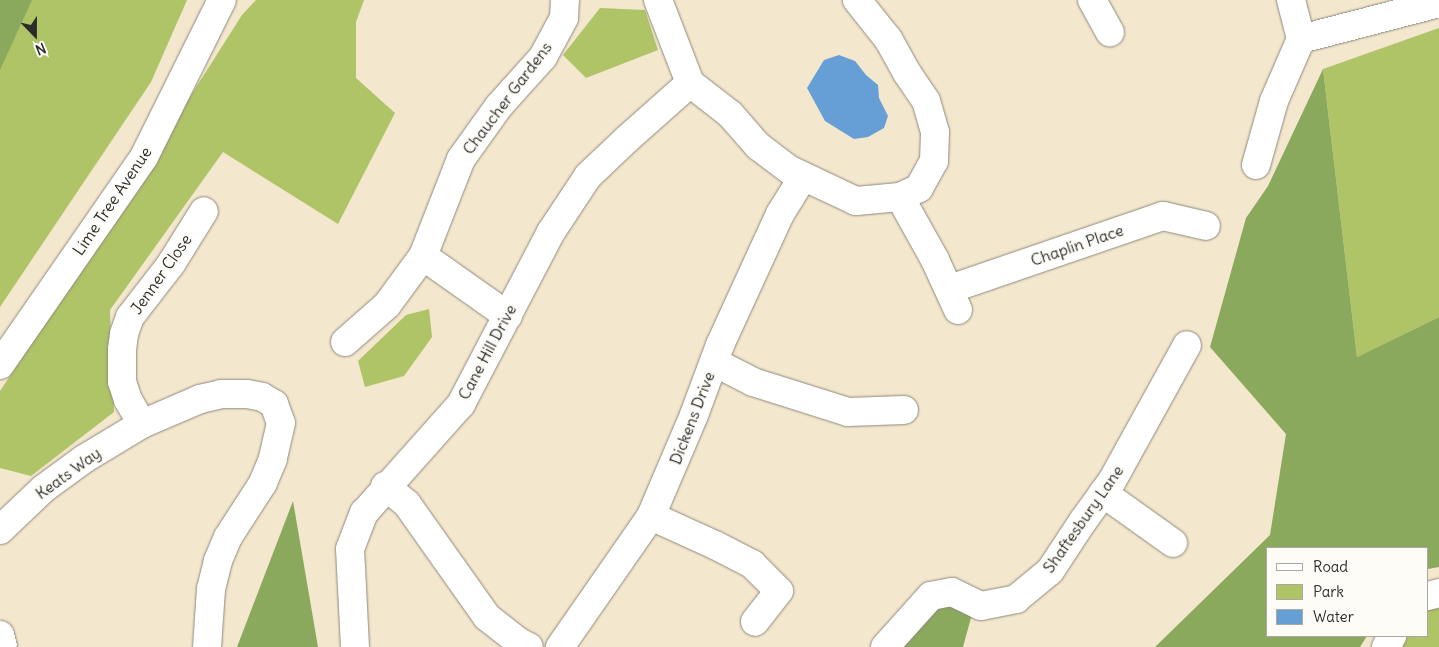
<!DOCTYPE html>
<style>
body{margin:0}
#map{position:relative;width:1439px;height:647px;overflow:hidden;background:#f3e7ce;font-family:Delius,sans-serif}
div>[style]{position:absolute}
.green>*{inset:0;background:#afc367}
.forest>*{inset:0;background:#8ba95c}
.water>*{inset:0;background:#669fd5}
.roads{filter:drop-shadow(0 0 1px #8f897c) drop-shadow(0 0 1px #8f897c)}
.minor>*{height:28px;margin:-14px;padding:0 14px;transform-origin:14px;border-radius:14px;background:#fff}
span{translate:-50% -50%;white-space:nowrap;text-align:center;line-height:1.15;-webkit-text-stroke:4.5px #fdfcf7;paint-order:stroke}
.street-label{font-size:16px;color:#2b2b2b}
.legend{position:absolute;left:1266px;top:547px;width:162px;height:90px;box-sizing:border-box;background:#fdfcf7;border:1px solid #a9a8a5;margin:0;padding:6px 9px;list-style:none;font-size:15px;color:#2b2b2b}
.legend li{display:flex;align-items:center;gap:10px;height:25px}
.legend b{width:25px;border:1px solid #a9a8a5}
.north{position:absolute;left:10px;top:10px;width:50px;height:50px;-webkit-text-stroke:4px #fdfcf7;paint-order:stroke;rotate:158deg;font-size:14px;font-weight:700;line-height:20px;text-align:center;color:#2b2b2b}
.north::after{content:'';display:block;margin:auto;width:18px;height:22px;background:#2b2b2b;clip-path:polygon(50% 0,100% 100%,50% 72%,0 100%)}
</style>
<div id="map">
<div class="green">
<div style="clip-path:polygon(0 0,187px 0,151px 82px,0 307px)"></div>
<div style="clip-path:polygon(256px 0,364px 0,356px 22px,356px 78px,395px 113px,338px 224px,223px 152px,110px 310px,114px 412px,31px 476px,0 468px,0 391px,71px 284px,242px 15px)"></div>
<div style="clip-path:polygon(600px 8px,645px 10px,658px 50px,586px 78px,563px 55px)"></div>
<div style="clip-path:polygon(1439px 28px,1439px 317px,1357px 357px,1323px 69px)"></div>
<div style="clip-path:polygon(429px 309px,432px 337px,404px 376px,365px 387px,358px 361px,406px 315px)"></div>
<div style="clip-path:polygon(1439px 602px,1439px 647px,1395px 647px,1401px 636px,1428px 636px,1428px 605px)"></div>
</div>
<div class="forest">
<div style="clip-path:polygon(0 0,32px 0,0 70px)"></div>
<div style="clip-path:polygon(1323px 69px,1357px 357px,1439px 317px,1439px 567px,1428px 569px,1428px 548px,1268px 548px,1268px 636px,1367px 636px,1360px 647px,1155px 647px,1270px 535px,1286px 434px,1210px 347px,1246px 218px,1268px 186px)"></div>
<div style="clip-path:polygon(293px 501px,318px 647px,237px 647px)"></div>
<div style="clip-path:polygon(932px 601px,953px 602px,972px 614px,963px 647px,902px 647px)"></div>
</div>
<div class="water">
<div style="clip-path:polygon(839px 55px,855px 61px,866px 75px,878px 85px,879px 98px,888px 116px,884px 128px,868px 137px,854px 139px,825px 121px,807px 88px,824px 60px)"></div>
</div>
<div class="roads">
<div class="minor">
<div style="left:658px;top:0;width:89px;rotate:68.9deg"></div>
<div style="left:690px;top:83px;width:51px;rotate:37.8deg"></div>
<div style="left:730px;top:114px;width:43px;rotate:48.8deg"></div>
<div style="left:758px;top:146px;width:40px;rotate:37deg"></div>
<div style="left:790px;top:170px;width:73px;rotate:25.2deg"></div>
<div style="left:856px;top:201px;width:44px;rotate:-5.2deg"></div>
<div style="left:900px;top:197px;width:21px;rotate:-25deg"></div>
<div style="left:919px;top:188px;width:31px;rotate:-61deg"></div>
<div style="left:934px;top:161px;width:29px;rotate:-88deg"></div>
<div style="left:935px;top:132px;width:32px;rotate:-106deg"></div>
<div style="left:926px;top:101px;width:34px;rotate:-124deg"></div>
<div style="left:907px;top:73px;width:39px;rotate:-119deg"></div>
<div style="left:888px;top:39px;width:50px;rotate:-128.5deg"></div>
<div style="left:1092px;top:0;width:37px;rotate:61deg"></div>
<div style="left:1291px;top:0;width:40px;rotate:75.6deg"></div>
<div style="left:1256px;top:165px;width:66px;rotate:-74.3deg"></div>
<div style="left:1274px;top:101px;width:68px;rotate:-66.5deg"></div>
<div style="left:1301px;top:39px;width:143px;rotate:-14.6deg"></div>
<div style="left:900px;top:197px;width:72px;rotate:60.9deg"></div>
<div style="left:935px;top:260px;width:55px;rotate:65.3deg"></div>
<div style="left:423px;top:256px;width:104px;rotate:35.2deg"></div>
<div style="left:950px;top:289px;width:225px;rotate:-18.9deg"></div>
<div style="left:1163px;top:216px;width:44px;rotate:13.1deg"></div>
<div style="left:345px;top:342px;width:56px;rotate:-41.4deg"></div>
<div style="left:387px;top:305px;width:61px;rotate:-53.7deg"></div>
<div style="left:423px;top:256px;width:104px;rotate:-68.6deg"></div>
<div style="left:461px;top:159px;width:65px;rotate:-54.4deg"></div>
<div style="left:499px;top:106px;width:66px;rotate:-48.1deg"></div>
<div style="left:543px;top:57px;width:44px;rotate:-61.7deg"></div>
<div style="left:564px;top:18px;width:18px;rotate:-87deg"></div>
<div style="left:714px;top:362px;width:44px;rotate:27.1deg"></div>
<div style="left:753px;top:382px;width:100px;rotate:17.5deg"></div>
<div style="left:848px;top:412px;width:56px;rotate:-2deg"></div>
<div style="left:0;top:365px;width:253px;rotate:-55.3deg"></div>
<div style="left:144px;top:157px;width:175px;rotate:-63.6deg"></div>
<div style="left:142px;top:424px;width:28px;rotate:-120deg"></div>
<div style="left:128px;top:400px;width:19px;rotate:-108deg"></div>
<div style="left:122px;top:382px;width:32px;rotate:-90deg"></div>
<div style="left:122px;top:350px;width:16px;rotate:-83deg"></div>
<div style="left:124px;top:334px;width:18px;rotate:-71deg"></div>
<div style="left:130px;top:317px;width:67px;rotate:-52.3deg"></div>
<div style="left:171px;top:264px;width:62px;rotate:-58.1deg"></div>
<div style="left:385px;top:486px;width:28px;rotate:39deg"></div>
<div style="left:407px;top:504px;width:138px;rotate:54.7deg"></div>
<div style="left:487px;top:617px;width:41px;rotate:38deg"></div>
<div style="left:519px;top:642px;width:11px;rotate:27deg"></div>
<div style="left:1103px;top:493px;width:86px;rotate:35.5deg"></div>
<div style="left:651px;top:516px;width:70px;rotate:24.4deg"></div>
<div style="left:715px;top:545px;width:42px;rotate:27.2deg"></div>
<div style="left:752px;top:564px;width:38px;rotate:45deg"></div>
<div style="left:779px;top:591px;width:39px;rotate:128deg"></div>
<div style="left:0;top:530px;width:59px;rotate:-43.6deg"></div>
<div style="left:43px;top:489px;width:51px;rotate:-36.2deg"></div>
<div style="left:84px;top:459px;width:68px;rotate:-31.1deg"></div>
<div style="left:142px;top:424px;width:63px;rotate:-23.3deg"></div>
<div style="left:200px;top:399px;width:22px;rotate:-13deg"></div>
<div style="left:221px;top:394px;width:26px"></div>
<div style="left:247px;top:394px;width:15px;rotate:11deg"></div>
<div style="left:262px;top:397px;width:14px;rotate:30deg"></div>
<div style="left:274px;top:404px;width:20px;rotate:70deg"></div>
<div style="left:281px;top:423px;width:37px;rotate:103deg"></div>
<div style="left:273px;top:459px;width:26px;rotate:113deg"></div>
<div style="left:263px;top:483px;width:64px;rotate:122.9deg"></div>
<div style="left:228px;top:537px;width:26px;rotate:113deg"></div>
<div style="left:218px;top:561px;width:29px;rotate:104deg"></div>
<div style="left:211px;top:589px;width:58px;rotate:93.9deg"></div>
<div style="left:1428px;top:596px;width:11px;rotate:-15deg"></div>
<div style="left:0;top:635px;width:12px;rotate:76deg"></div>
<div style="left:355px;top:647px;width:98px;rotate:-92.9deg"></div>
<div style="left:350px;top:549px;width:39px;rotate:-69deg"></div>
<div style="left:364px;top:513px;width:146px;rotate:-48.3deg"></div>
<div style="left:461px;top:404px;width:194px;rotate:-62.4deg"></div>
<div style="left:551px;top:232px;width:67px;rotate:-56.5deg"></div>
<div style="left:588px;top:176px;width:54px;rotate:-43.5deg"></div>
<div style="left:627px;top:139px;width:84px;rotate:-41.6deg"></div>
<div style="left:560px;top:647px;width:160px;rotate:-55.2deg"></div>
<div style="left:651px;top:516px;width:110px;rotate:-66.9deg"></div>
<div style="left:694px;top:415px;width:75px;rotate:-69.6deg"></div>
<div style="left:720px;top:345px;width:144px;rotate:-65.4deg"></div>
<div style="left:780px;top:214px;width:44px;rotate:-58.1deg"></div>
<div style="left:885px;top:647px;width:69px;rotate:-48deg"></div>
<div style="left:931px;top:596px;width:21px;rotate:-11deg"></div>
<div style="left:952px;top:592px;width:32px;rotate:26deg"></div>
<div style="left:981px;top:606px;width:36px;rotate:-11deg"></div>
<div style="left:1016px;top:599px;width:44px;rotate:-39.5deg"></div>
<div style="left:1050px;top:571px;width:60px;rotate:-56.6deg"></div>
<div style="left:1083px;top:521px;width:49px;rotate:-54.1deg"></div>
<div style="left:1112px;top:481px;width:155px;rotate:-61.1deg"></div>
<div style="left:1386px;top:647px;width:13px;rotate:-61deg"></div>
</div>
</div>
<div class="street-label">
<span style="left:507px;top:98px;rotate:-53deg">Chaucher Gardens</span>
<span style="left:112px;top:201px;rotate:-56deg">Lime Tree Avenue</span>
<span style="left:1077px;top:245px;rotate:-19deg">Chaplin Place</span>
<span style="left:161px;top:274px;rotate:-55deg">Jenner Close</span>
<span style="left:487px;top:352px;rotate:-62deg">Cane Hill Drive</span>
<span style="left:692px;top:418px;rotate:-69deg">Dickens Drive</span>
<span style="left:68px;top:473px;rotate:-36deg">Keats Way</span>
<span style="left:1083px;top:519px;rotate:-55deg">Shaftesbury Lane</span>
</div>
<ul class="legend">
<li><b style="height:6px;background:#fff"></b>Road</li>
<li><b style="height:14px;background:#afc367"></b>Park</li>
<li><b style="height:14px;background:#669fd5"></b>Water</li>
</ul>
<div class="north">N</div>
</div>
